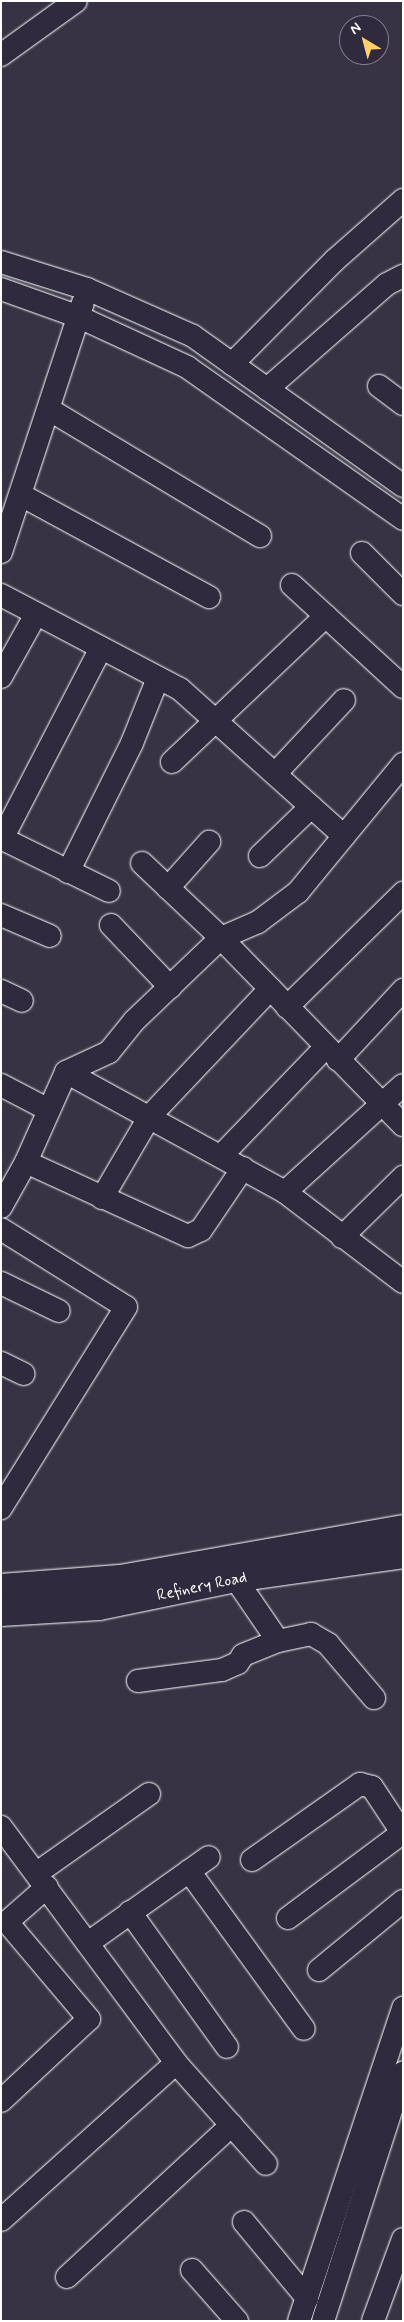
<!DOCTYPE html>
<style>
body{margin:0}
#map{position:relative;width:404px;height:2322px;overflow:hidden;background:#373345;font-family:Mynerve,sans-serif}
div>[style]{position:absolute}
.roads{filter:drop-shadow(0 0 1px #fff) drop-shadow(0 0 1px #fff)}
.minor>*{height:22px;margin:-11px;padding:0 11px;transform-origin:11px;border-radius:11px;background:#2f2a3d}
.major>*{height:28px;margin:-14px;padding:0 14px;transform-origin:14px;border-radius:14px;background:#2f2a3d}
span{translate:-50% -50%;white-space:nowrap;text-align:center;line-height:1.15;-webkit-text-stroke:4px #2f2a3d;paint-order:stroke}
.street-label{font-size:16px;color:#fff}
.frame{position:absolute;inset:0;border:2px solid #fff;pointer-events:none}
.north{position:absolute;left:339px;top:15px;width:50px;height:50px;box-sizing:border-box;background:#2f2a3d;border:1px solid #827f8b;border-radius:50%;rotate:323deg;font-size:14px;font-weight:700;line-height:20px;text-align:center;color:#fff}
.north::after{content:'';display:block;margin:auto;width:18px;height:22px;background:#ffd166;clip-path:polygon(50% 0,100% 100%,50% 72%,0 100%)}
</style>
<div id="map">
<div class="roads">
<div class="minor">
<div style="left:1px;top:55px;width:92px;rotate:-35.8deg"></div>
<div style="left:1px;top:262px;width:90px;rotate:17.4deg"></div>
<div style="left:87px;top:289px;width:116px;rotate:23.9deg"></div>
<div style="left:193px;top:336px;width:258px;rotate:35.5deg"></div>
<div style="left:1px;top:289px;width:83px;rotate:19.7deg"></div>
<div style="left:79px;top:317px;width:119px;rotate:24.8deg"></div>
<div style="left:187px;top:367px;width:264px;rotate:35.1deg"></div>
<div style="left:232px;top:364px;width:146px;rotate:-45.3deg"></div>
<div style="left:335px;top:260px;width:91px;rotate:-41.4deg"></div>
<div style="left:379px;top:386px;width:30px;rotate:37deg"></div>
<div style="left:267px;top:389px;width:159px;rotate:-41.2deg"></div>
<div style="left:387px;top:284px;width:18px;rotate:-27deg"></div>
<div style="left:50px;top:410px;width:245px;rotate:31deg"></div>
<div style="left:21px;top:495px;width:214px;rotate:28.5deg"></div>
<div style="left:1px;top:552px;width:262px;rotate:-71.8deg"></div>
<div style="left:362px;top:553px;width:58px;rotate:45deg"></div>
<div style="left:292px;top:585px;width:151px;rotate:42.6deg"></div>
<div style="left:1px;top:595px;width:202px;rotate:27.7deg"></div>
<div style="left:180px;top:689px;width:220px;rotate:41.9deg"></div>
<div style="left:1px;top:677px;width:72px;rotate:-60.9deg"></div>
<div style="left:172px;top:762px;width:212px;rotate:-43.5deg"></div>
<div style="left:275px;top:774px;width:101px;rotate:-47deg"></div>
<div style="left:1px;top:838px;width:120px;rotate:26.1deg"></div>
<div style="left:2px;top:839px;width:215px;rotate:-62.6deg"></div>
<div style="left:260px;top:856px;width:71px;rotate:-43.9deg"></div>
<div style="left:142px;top:863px;width:109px;rotate:43.5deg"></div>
<div style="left:221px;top:938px;width:261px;rotate:45.8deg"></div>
<div style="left:68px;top:872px;width:144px;rotate:-63.6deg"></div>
<div style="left:132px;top:743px;width:70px;rotate:-68.2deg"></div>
<div style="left:168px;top:888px;width:62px;rotate:-48.3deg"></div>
<div style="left:1px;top:915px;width:53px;rotate:23.2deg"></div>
<div style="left:111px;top:925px;width:86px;rotate:46.4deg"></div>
<div style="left:1px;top:991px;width:23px;rotate:25deg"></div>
<div style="left:287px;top:1007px;width:163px;rotate:-44.5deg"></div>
<div style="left:338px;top:1060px;width:96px;rotate:-47.1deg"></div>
<div style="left:66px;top:1072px;width:250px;rotate:28.7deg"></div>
<div style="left:285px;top:1192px;width:148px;rotate:37.3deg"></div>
<div style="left:1px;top:1085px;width:54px;rotate:27.5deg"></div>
<div style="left:221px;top:1156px;width:151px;rotate:-46.1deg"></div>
<div style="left:26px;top:1162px;width:178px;rotate:24.6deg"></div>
<div style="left:188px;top:1236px;width:14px;rotate:-25deg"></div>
<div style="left:201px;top:1230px;width:75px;rotate:-55.9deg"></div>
<div style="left:285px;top:1192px;width:159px;rotate:-42.2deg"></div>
<div style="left:102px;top:1198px;width:95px;rotate:-59.7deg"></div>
<div style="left:150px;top:1116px;width:175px;rotate:-46.6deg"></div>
<div style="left:1px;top:1207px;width:51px;rotate:-60.9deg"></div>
<div style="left:26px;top:1162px;width:98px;rotate:-66deg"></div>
<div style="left:66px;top:1072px;width:47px;rotate:-24.9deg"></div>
<div style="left:109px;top:1052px;width:40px;rotate:-51deg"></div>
<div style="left:134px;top:1021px;width:120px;rotate:-43.7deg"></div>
<div style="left:221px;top:938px;width:40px;rotate:-23.4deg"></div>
<div style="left:258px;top:922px;width:50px;rotate:-36.9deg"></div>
<div style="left:298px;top:892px;width:166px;rotate:-50.6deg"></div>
<div style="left:1px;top:1229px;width:147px;rotate:32deg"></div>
<div style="left:126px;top:1307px;width:237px;rotate:121.9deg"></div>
<div style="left:342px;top:1237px;width:86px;rotate:-44.5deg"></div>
<div style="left:1px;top:1283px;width:64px;rotate:25.8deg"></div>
<div style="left:1px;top:1363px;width:25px;rotate:26deg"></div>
<div style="left:235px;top:1578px;width:76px;rotate:55.7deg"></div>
<div style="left:278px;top:1641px;width:34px;rotate:-12deg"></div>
<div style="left:311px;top:1634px;width:20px;rotate:30deg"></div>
<div style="left:328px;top:1644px;width:71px;rotate:49.6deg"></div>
<div style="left:138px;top:1681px;width:85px;rotate:-7.5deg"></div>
<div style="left:222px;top:1670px;width:17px;rotate:-24deg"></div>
<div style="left:238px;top:1663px;width:9px;rotate:-58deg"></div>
<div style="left:243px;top:1655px;width:38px;rotate:-22deg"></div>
<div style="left:1px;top:1827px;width:294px;rotate:53.4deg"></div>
<div style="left:176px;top:2063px;width:135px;rotate:48.3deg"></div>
<div style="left:252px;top:1860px;width:132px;rotate:-35.1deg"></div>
<div style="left:360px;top:1784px;width:12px;rotate:14deg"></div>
<div style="left:372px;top:1787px;width:56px;rotate:56.6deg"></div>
<div style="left:189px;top:1871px;width:195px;rotate:54deg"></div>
<div style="left:37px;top:1873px;width:137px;rotate:-35.2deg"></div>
<div style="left:130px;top:1912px;width:166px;rotate:54.3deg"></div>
<div style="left:288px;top:1918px;width:142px;rotate:-36.7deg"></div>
<div style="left:88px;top:1943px;width:148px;rotate:-35.4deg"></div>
<div style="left:319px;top:1970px;width:109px;rotate:-39.4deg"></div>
<div style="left:1px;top:2101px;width:120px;rotate:-43deg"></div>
<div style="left:89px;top:2019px;width:127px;rotate:-130.2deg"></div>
<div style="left:7px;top:1922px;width:53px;rotate:-41.2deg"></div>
<div style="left:1px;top:2220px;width:235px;rotate:-41.9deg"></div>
<div style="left:244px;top:2222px;width:99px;rotate:50.3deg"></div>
<div style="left:192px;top:2270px;width:68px;rotate:48.6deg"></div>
<div style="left:67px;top:2277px;width:224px;rotate:-42.7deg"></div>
<div style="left:299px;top:2321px;width:330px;rotate:-71.6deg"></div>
<div style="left:323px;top:2321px;width:261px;rotate:-72.1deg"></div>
<div style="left:373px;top:2321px;width:87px;rotate:-69.9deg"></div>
</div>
<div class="major">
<div style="left:1px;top:1588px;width:119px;rotate:-4.3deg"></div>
<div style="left:120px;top:1579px;width:287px;rotate:-10deg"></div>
<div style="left:1px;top:1612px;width:98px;rotate:-3.5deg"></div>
<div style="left:99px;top:1606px;width:139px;rotate:-11.6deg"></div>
<div style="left:235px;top:1578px;width:170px;rotate:-8.1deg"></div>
</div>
</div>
<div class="street-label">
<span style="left:202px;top:1587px;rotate:-12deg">Refinery Road</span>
</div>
<div class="frame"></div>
<div class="north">N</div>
</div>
